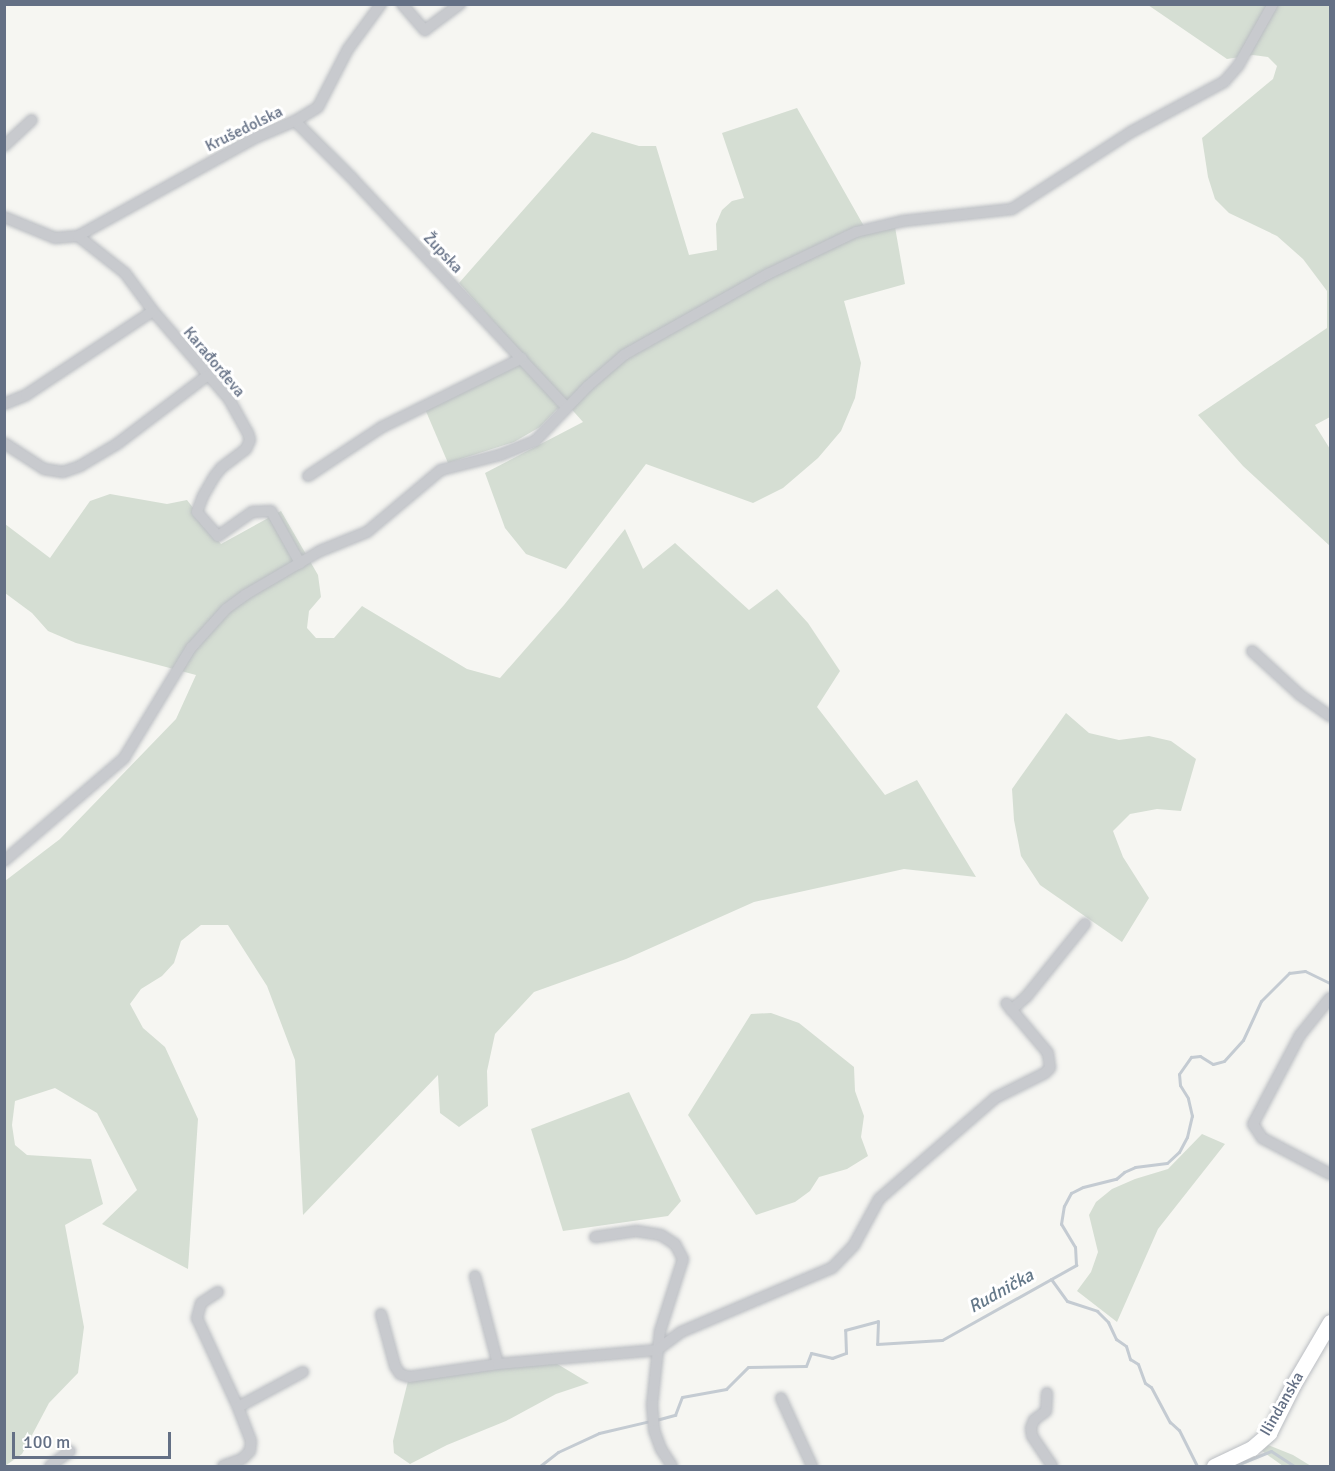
<!DOCTYPE html>
<meta charset="utf-8">
<style>
body{margin:0}
#map{position:relative;width:1335px;height:1471px;overflow:hidden;background:#f6f6f2;font-family:Signika,sans-serif}
div>[style]{position:absolute}
.green>*{inset:0;background:#d5ded3}
.stream>*{height:3px;margin:-1.5px;padding:0 1.5px;transform-origin:1.5px;border-radius:1.5px;background:#c4cbd2}
.roads{filter:drop-shadow(0 0 2px #babdc2) drop-shadow(0 0 2px #babdc2)}
.street>*{height:10px;margin:-5px;padding:0 5px;transform-origin:5px;border-radius:5px;background:#c8cace}
.secondary>*{height:15px;margin:-7.5px;padding:0 7.5px;transform-origin:7.5px;border-radius:7.5px;background:#fff}
span{translate:-50% -50%;white-space:nowrap;text-align:center;line-height:1.15;-webkit-text-stroke:6px #fff;paint-order:stroke}
.street-label{font-size:16px;color:#647085}
.water-label{font-size:18px;color:#647889;font-style:italic}
.frame{position:absolute;inset:0;border:6px solid #647085;pointer-events:none}
.scale{position:absolute;left:12px;top:1432px;width:159px;height:27px;box-sizing:border-box;border:3px solid #647085;border-top:0;padding-left:8px;font-size:18px;line-height:21px;white-space:nowrap;color:#647085;-webkit-text-stroke:4px #fff;paint-order:stroke}
</style>
<div id="map">
<div class="green">
<div style="clip-path:polygon(1148px 5px,1330px 5px,1330px 417px,1315px 425px,1330px 449px,1330px 546px,1243px 466px,1198px 415px,1327px 328px,1327px 291px,1303px 259px,1277px 236px,1229px 213px,1215px 199px,1208px 177px,1202px 138px,1273px 79px,1277px 66px,1268px 57px,1253px 55px,1227px 59px)"></div>
<div style="clip-path:polygon(797px 108px,865px 228px,895px 227px,905px 284px,844px 301px,861px 363px,855px 398px,841px 431px,818px 458px,783px 488px,753px 503px,646px 464px,566px 569px,526px 554px,505px 528px,485px 473px,583px 422px,459px 283px,592px 132px,639px 146px,656px 146px,689px 255px,717px 250px,716px 224px,722px 210px,732px 201px,744px 198px,722px 133px)"></div>
<div style="clip-path:polygon(520px 362px,559px 407px,540px 427px,514px 442px,448px 463px,425px 409px)"></div>
<div style="clip-path:polygon(110px 494px,167px 504px,187px 500px,221px 544px,281px 511px,318px 575px,321px 597px,309px 611px,307px 628px,316px 638px,334px 638px,362px 606px,467px 669px,500px 678px,564px 605px,625px 529px,643px 569px,675px 543px,749px 610px,777px 589px,808px 623px,840px 671px,817px 707px,885px 795px,917px 780px,976px 877px,904px 869px,754px 902px,626px 959px,534px 992px,495px 1034px,487px 1071px,488px 1106px,459px 1127px,440px 1113px,438px 1075px,303px 1215px,295px 1060px,267px 986px,228px 925px,201px 925px,181px 941px,174px 963px,162px 976px,141px 989px,130px 1004px,143px 1028px,165px 1047px,198px 1119px,188px 1269px,102px 1224px,137px 1190px,97px 1113px,55px 1088px,15px 1101px,12px 1125px,15px 1145px,27px 1155px,91px 1159px,103px 1204px,65px 1225px,84px 1327px,78px 1373px,49px 1403px,22px 1454px,5px 1466px,5px 881px,60px 839px,176px 719px,196px 675px,76px 643px,48px 631px,32px 613px,5px 593px,5px 524px,50px 558px,90px 501px)"></div>
<div style="clip-path:polygon(1066px 713px,1089px 733px,1119px 740px,1149px 736px,1171px 741px,1196px 759px,1181px 811px,1157px 809px,1130px 814px,1113px 831px,1123px 857px,1149px 898px,1122px 942px,1040px 885px,1021px 856px,1014px 820px,1012px 789px)"></div>
<div style="clip-path:polygon(771px 1013px,799px 1023px,854px 1067px,855px 1091px,864px 1116px,861px 1137px,868px 1156px,847px 1169px,819px 1177px,810px 1191px,795px 1202px,756px 1215px,688px 1115px,751px 1014px)"></div>
<div style="clip-path:polygon(629px 1092px,681px 1201px,668px 1216px,563px 1231px,531px 1129px)"></div>
<div style="clip-path:polygon(1202px 1134px,1225px 1144px,1158px 1229px,1117px 1322px,1077px 1291px,1091px 1272px,1098px 1252px,1089px 1215px,1096px 1202px,1112px 1189px,1135px 1179px,1168px 1169px)"></div>
<div style="clip-path:polygon(549px 1359px,589px 1383px,556px 1394px,506px 1421px,447px 1445px,410px 1464px,394px 1453px,393px 1441px,409px 1377px)"></div>
<div style="clip-path:polygon(1268px 1445px,1293px 1455px,1311px 1466px,1283px 1466px,1262px 1451px)"></div>
</div>
<div class="stream">
<div style="left:1051px;top:1279px;width:27px;rotate:54deg"></div>
<div style="left:1067px;top:1301px;width:32px;rotate:18deg"></div>
<div style="left:1097px;top:1311px;width:16px;rotate:45deg"></div>
<div style="left:1108px;top:1322px;width:19px;rotate:65deg"></div>
<div style="left:1116px;top:1339px;width:12px;rotate:35deg"></div>
<div style="left:1126px;top:1346px;width:14px;rotate:73deg"></div>
<div style="left:1130px;top:1359px;width:9px;rotate:32deg"></div>
<div style="left:1138px;top:1364px;width:20px;rotate:70deg"></div>
<div style="left:1145px;top:1383px;width:7px;rotate:34deg"></div>
<div style="left:1151px;top:1387px;width:40px;rotate:62deg"></div>
<div style="left:1170px;top:1422px;width:12px;rotate:42deg"></div>
<div style="left:1179px;top:1430px;width:40px;rotate:63.4deg"></div>
<div style="left:656px;top:1420px;width:20px;rotate:-15deg"></div>
<div style="left:675px;top:1415px;width:19px;rotate:-69deg"></div>
<div style="left:682px;top:1397px;width:45px;rotate:-10.3deg"></div>
<div style="left:726px;top:1389px;width:31px;rotate:-45deg"></div>
<div style="left:748px;top:1367px;width:58px;rotate:-1deg"></div>
<div style="left:806px;top:1366px;width:14px;rotate:-69deg"></div>
<div style="left:811px;top:1353px;width:22px;rotate:13deg"></div>
<div style="left:832px;top:1358px;width:15px;rotate:-20deg"></div>
<div style="left:846px;top:1353px;width:23px;rotate:-92deg"></div>
<div style="left:845px;top:1330px;width:34px;rotate:-15deg"></div>
<div style="left:878px;top:1321px;width:23px;rotate:92deg"></div>
<div style="left:877px;top:1344px;width:65px;rotate:-3.5deg"></div>
<div style="left:942px;top:1340px;width:154px;rotate:-29.2deg"></div>
<div style="left:1076px;top:1265px;width:18px;rotate:-93deg"></div>
<div style="left:1075px;top:1247px;width:27px;rotate:-121deg"></div>
<div style="left:1061px;top:1224px;width:18px;rotate:-81deg"></div>
<div style="left:1064px;top:1206px;width:15px;rotate:-62deg"></div>
<div style="left:1071px;top:1193px;width:13px;rotate:-27deg"></div>
<div style="left:1083px;top:1187px;width:34px;rotate:-14deg"></div>
<div style="left:1116px;top:1179px;width:11px;rotate:-41deg"></div>
<div style="left:1124px;top:1172px;width:12px;rotate:-24deg"></div>
<div style="left:1135px;top:1167px;width:32px;rotate:-7deg"></div>
<div style="left:1167px;top:1163px;width:16px;rotate:-43deg"></div>
<div style="left:1179px;top:1152px;width:17px;rotate:-62deg"></div>
<div style="left:1187px;top:1137px;width:22px;rotate:-77deg"></div>
<div style="left:1192px;top:1116px;width:18px;rotate:-103deg"></div>
<div style="left:1188px;top:1098px;width:15px;rotate:-122deg"></div>
<div style="left:1180px;top:1085px;width:11px;rotate:-95deg"></div>
<div style="left:1179px;top:1074px;width:21px;rotate:-55deg"></div>
<div style="left:1191px;top:1057px;width:9px;rotate:-6deg"></div>
<div style="left:1200px;top:1056px;width:15px;rotate:32deg"></div>
<div style="left:1213px;top:1064px;width:11px;rotate:-15deg"></div>
<div style="left:1224px;top:1061px;width:28px;rotate:-48deg"></div>
<div style="left:1243px;top:1040px;width:43px;rotate:-65.2deg"></div>
<div style="left:1261px;top:1001px;width:40px;rotate:-45deg"></div>
<div style="left:1289px;top:973px;width:16px;rotate:-7deg"></div>
<div style="left:1305px;top:971px;width:28px;rotate:26deg"></div>
<div style="left:540px;top:1466px;width:23px;rotate:-38deg"></div>
<div style="left:558px;top:1452px;width:45px;rotate:-24.9deg"></div>
<div style="left:599px;top:1433px;width:52px;rotate:-13.2deg"></div>
<div style="left:1234px;top:1466px;width:40px;rotate:-22deg"></div>
<div style="left:1271px;top:1451px;width:27px;rotate:33deg"></div>
</div>
<div class="roads">
<div class="street">
<div style="left:402px;top:4px;width:35px;rotate:49deg"></div>
<div style="left:425px;top:30px;width:44px;rotate:-36.6deg"></div>
<div style="left:295px;top:121px;width:79px;rotate:45deg"></div>
<div style="left:351px;top:177px;width:316px;rotate:46.9deg"></div>
<div style="left:4px;top:146px;width:38px;rotate:-43deg"></div>
<div style="left:4px;top:217px;width:55px;rotate:22.4deg"></div>
<div style="left:55px;top:238px;width:23px;rotate:-5deg"></div>
<div style="left:78px;top:236px;width:60px;rotate:38.2deg"></div>
<div style="left:125px;top:273px;width:47px;rotate:53.6deg"></div>
<div style="left:153px;top:311px;width:116px;rotate:49.2deg"></div>
<div style="left:229px;top:399px;width:39px;rotate:61deg"></div>
<div style="left:248px;top:433px;width:7px;rotate:74deg"></div>
<div style="left:250px;top:440px;width:10px;rotate:114deg"></div>
<div style="left:246px;top:449px;width:31px;rotate:143deg"></div>
<div style="left:221px;top:468px;width:11px;rotate:128deg"></div>
<div style="left:214px;top:477px;width:22px;rotate:120deg"></div>
<div style="left:203px;top:496px;width:17px;rotate:111deg"></div>
<div style="left:197px;top:512px;width:32px;rotate:49deg"></div>
<div style="left:218px;top:536px;width:42px;rotate:-35.2deg"></div>
<div style="left:252px;top:512px;width:19px;rotate:-3deg"></div>
<div style="left:271px;top:511px;width:60px;rotate:60.9deg"></div>
<div style="left:78px;top:236px;width:202px;rotate:-29deg"></div>
<div style="left:255px;top:138px;width:43px;rotate:-23deg"></div>
<div style="left:295px;top:121px;width:27px;rotate:-31deg"></div>
<div style="left:318px;top:107px;width:65px;rotate:-62.7deg"></div>
<div style="left:348px;top:49px;width:56px;rotate:-53.7deg"></div>
<div style="left:4px;top:404px;width:24px;rotate:-22deg"></div>
<div style="left:26px;top:395px;width:152px;rotate:-33.5deg"></div>
<div style="left:4px;top:443px;width:48px;rotate:33deg"></div>
<div style="left:44px;top:469px;width:19px;rotate:9deg"></div>
<div style="left:63px;top:472px;width:18px;rotate:-19deg"></div>
<div style="left:80px;top:466px;width:43px;rotate:-30.7deg"></div>
<div style="left:117px;top:444px;width:113px;rotate:-37.1deg"></div>
<div style="left:308px;top:476px;width:89px;rotate:-33.5deg"></div>
<div style="left:382px;top:427px;width:156px;rotate:-26.2deg"></div>
<div style="left:1252px;top:651px;width:65px;rotate:42.5deg"></div>
<div style="left:1300px;top:695px;width:37px;rotate:35deg"></div>
<div style="left:4px;top:861px;width:158px;rotate:-40.6deg"></div>
<div style="left:124px;top:758px;width:129px;rotate:-58.7deg"></div>
<div style="left:191px;top:648px;width:52px;rotate:-48.1deg"></div>
<div style="left:226px;top:609px;width:24px;rotate:-36deg"></div>
<div style="left:245px;top:595px;width:87px;rotate:-30.4deg"></div>
<div style="left:320px;top:551px;width:51px;rotate:-22deg"></div>
<div style="left:367px;top:532px;width:97px;rotate:-40deg"></div>
<div style="left:441px;top:470px;width:61px;rotate:-14.3deg"></div>
<div style="left:500px;top:455px;width:38px;rotate:-22deg"></div>
<div style="left:535px;top:441px;width:76px;rotate:-46.1deg"></div>
<div style="left:588px;top:386px;width:48px;rotate:-40.7deg"></div>
<div style="left:624px;top:355px;width:165px;rotate:-29.4deg"></div>
<div style="left:768px;top:274px;width:98px;rotate:-25.5deg"></div>
<div style="left:856px;top:232px;width:48px;rotate:-13.2deg"></div>
<div style="left:903px;top:221px;width:110px;rotate:-6.3deg"></div>
<div style="left:1012px;top:209px;width:142px;rotate:-32.9deg"></div>
<div style="left:1131px;top:132px;width:106px;rotate:-28.3deg"></div>
<div style="left:1224px;top:82px;width:21px;rotate:-49deg"></div>
<div style="left:1238px;top:66px;width:71px;rotate:-60.6deg"></div>
<div style="left:1330px;top:998px;width:48px;rotate:129deg"></div>
<div style="left:1300px;top:1035px;width:101px;rotate:117.8deg"></div>
<div style="left:1253px;top:1124px;width:17px;rotate:57deg"></div>
<div style="left:1262px;top:1138px;width:77px;rotate:27.9deg"></div>
<div style="left:1011px;top:1010px;width:20px;rotate:-41deg"></div>
<div style="left:1026px;top:997px;width:94px;rotate:-51.1deg"></div>
<div style="left:595px;top:1237px;width:41px;rotate:-8.3deg"></div>
<div style="left:636px;top:1231px;width:25px;rotate:9deg"></div>
<div style="left:661px;top:1235px;width:17px;rotate:33deg"></div>
<div style="left:675px;top:1244px;width:17px;rotate:62deg"></div>
<div style="left:683px;top:1259px;width:76px;rotate:107.7deg"></div>
<div style="left:660px;top:1331px;width:74px;rotate:96.2deg"></div>
<div style="left:652px;top:1405px;width:25px;rotate:85deg"></div>
<div style="left:654px;top:1430px;width:20px;rotate:70deg"></div>
<div style="left:661px;top:1449px;width:20px;rotate:57deg"></div>
<div style="left:475px;top:1276px;width:91px;rotate:75.4deg"></div>
<div style="left:218px;top:1292px;width:20px;rotate:147deg"></div>
<div style="left:201px;top:1303px;width:16px;rotate:105deg"></div>
<div style="left:197px;top:1318px;width:98px;rotate:65.3deg"></div>
<div style="left:381px;top:1314px;width:54px;rotate:74.9deg"></div>
<div style="left:395px;top:1366px;width:9px;rotate:58deg"></div>
<div style="left:400px;top:1374px;width:9px;rotate:18deg"></div>
<div style="left:409px;top:1377px;width:90px;rotate:-8.3deg"></div>
<div style="left:498px;top:1364px;width:160px;rotate:-5deg"></div>
<div style="left:657px;top:1350px;width:30px;rotate:-37deg"></div>
<div style="left:681px;top:1332px;width:164px;rotate:-23deg"></div>
<div style="left:832px;top:1268px;width:32px;rotate:-46deg"></div>
<div style="left:854px;top:1245px;width:52px;rotate:-61.5deg"></div>
<div style="left:879px;top:1199px;width:154px;rotate:-41deg"></div>
<div style="left:995px;top:1098px;width:56px;rotate:-26.6deg"></div>
<div style="left:1045px;top:1073px;width:7px;rotate:-45deg"></div>
<div style="left:1050px;top:1068px;width:15px;rotate:-98deg"></div>
<div style="left:1048px;top:1053px;width:65px;rotate:-130deg"></div>
<div style="left:1047px;top:1393px;width:18px;rotate:93deg"></div>
<div style="left:1046px;top:1411px;width:15px;rotate:143deg"></div>
<div style="left:1034px;top:1420px;width:9px;rotate:111deg"></div>
<div style="left:1031px;top:1428px;width:8px;rotate:83deg"></div>
<div style="left:1032px;top:1436px;width:36px;rotate:56deg"></div>
<div style="left:781px;top:1398px;width:75px;rotate:65.5deg"></div>
<div style="left:50px;top:1466px;width:25px;rotate:-37deg"></div>
<div style="left:223px;top:1466px;width:20px;rotate:-20deg"></div>
<div style="left:242px;top:1459px;width:11px;rotate:-45deg"></div>
<div style="left:250px;top:1451px;width:10px;rotate:-84deg"></div>
<div style="left:251px;top:1441px;width:36px;rotate:-111deg"></div>
<div style="left:238px;top:1407px;width:74px;rotate:-28.3deg"></div>
</div>
<div class="secondary">
<div style="left:1214px;top:1466px;width:42px;rotate:-25.3deg"></div>
<div style="left:1252px;top:1448px;width:23px;rotate:-41deg"></div>
<div style="left:1269px;top:1433px;width:54px;rotate:-63.4deg"></div>
<div style="left:1293px;top:1385px;width:73px;rotate:-59.6deg"></div>
</div>
</div>
<div class="street-label">
<span style="left:244px;top:129px;rotate:-26deg">Krušedolska</span>
<span style="left:443px;top:253px;rotate:47deg">Župska</span>
<span style="left:214px;top:362px;rotate:50deg">Karađorđeva</span>
<span style="left:1282px;top:1404px;rotate:-60deg">Ilindanska</span>
</div>
<div class="water-label">
<span style="left:1001px;top:1291px;rotate:-29deg">Rudnička</span>
</div>
<div class="frame"></div>
<div class="scale">100 m</div>
</div>
